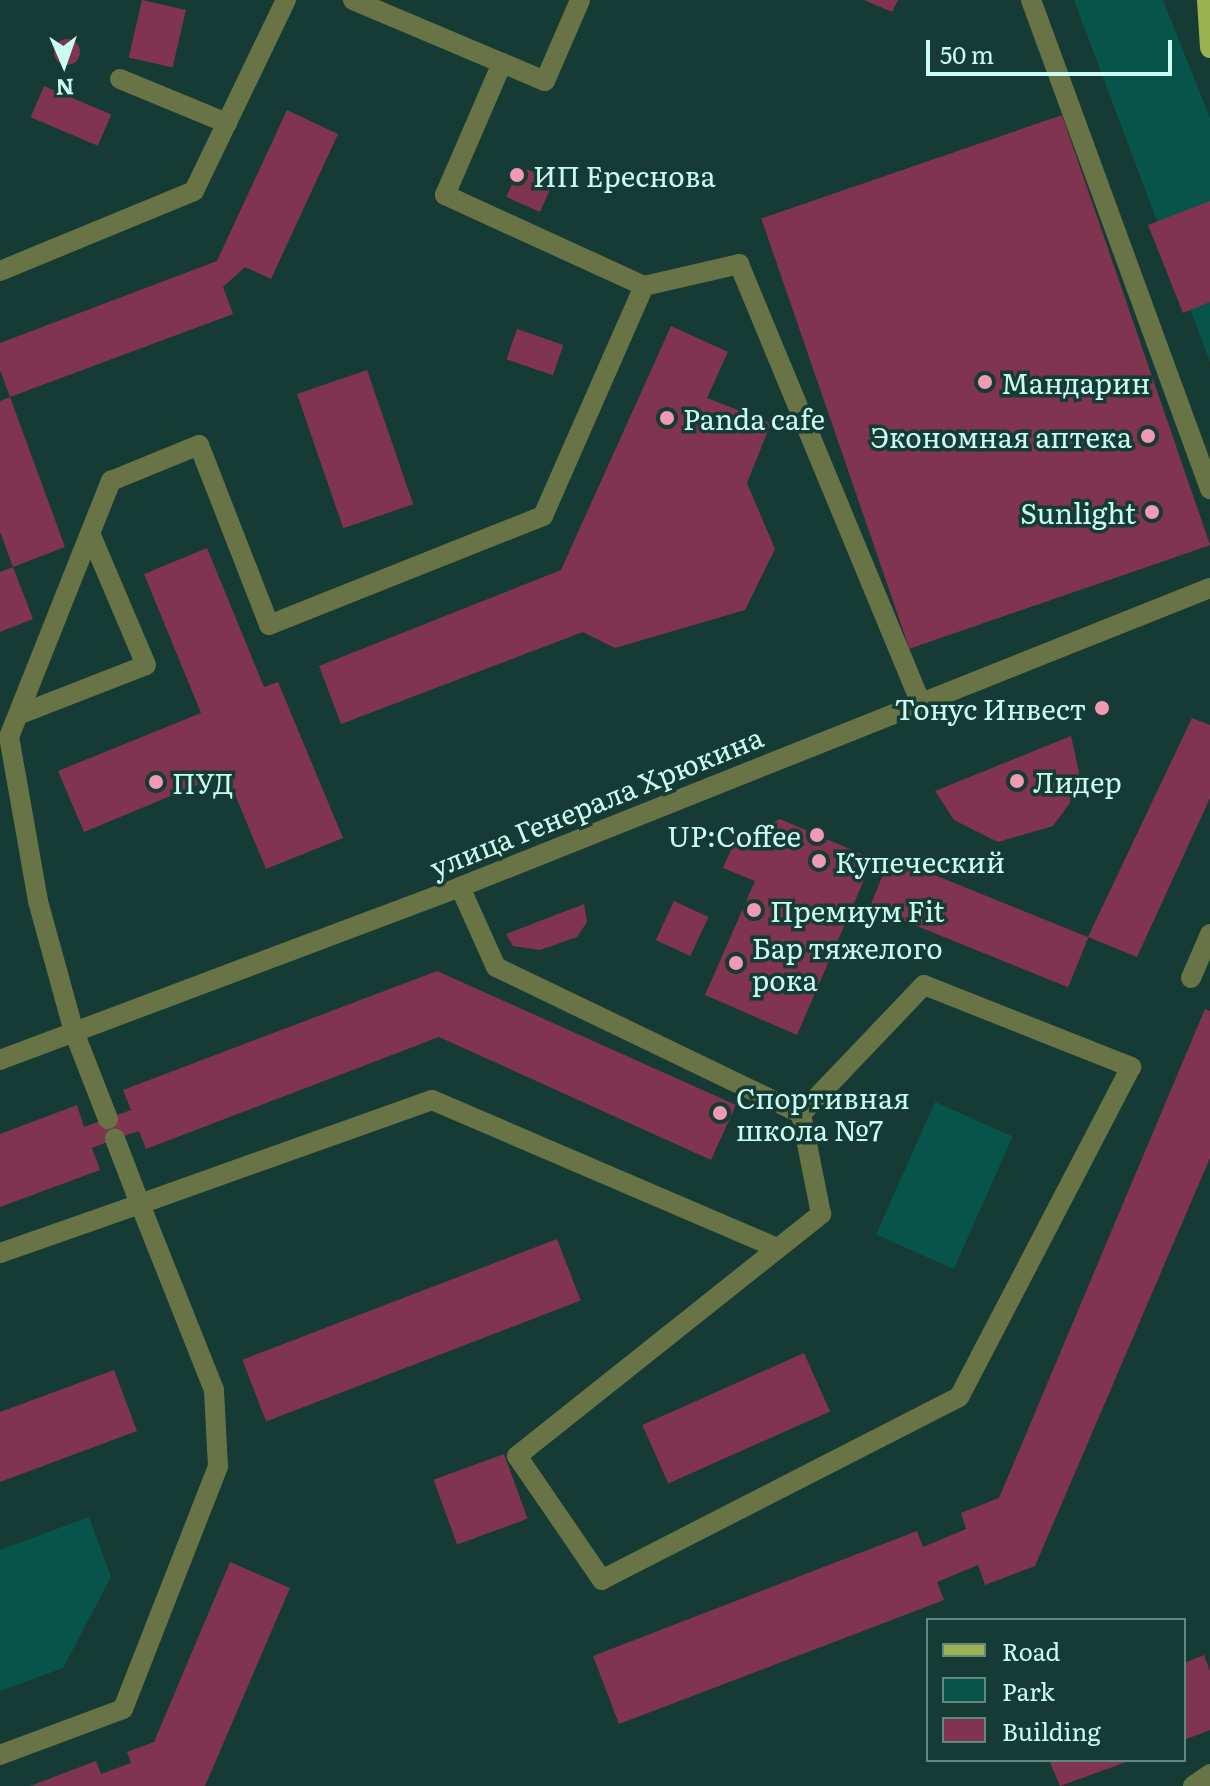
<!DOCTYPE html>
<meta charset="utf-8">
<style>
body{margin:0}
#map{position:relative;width:1210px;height:1786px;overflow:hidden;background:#163b34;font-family:Literata,serif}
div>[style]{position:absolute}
.green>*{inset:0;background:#07554a;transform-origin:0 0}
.building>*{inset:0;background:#80344f;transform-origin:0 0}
.round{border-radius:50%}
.service>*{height:20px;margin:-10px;padding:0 10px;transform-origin:10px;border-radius:10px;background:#687346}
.minor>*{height:20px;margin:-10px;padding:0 10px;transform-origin:10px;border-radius:10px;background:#687346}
.primary>*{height:20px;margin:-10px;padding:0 10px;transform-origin:10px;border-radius:10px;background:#9cb14f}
.dots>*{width:22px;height:22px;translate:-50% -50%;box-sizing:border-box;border:4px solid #163b34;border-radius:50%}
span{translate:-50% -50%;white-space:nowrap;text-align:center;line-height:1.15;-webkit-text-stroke:7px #163b34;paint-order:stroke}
.poi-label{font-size:28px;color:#cafdf2}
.left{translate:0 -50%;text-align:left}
.right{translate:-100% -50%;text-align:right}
.street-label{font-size:28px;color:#cafdf2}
.legend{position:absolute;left:926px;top:1618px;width:260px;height:144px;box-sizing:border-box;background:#163b34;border:2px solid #5e8980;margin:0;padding:10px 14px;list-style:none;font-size:24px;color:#cafdf2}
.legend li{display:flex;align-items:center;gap:16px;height:40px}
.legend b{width:40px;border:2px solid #5e8980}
.north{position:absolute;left:24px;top:24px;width:80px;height:80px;-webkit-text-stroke:6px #163b34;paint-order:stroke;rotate:178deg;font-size:22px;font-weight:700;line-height:32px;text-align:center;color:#cafdf2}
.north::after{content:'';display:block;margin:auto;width:28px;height:36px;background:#cafdf2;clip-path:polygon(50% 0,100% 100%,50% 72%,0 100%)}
.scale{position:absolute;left:926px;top:40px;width:246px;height:36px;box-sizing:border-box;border:4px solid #cafdf2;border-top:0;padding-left:10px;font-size:24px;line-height:28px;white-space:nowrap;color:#cafdf2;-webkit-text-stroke:6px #163b34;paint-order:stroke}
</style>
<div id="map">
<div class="green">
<div style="clip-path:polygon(1074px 0,1163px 0,1210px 118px,1210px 362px)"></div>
<div style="left:935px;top:1102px;width:85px;height:145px;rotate:24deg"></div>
<div style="clip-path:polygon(89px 1517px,111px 1577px,63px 1668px,0 1691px,0 1550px)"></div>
</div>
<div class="building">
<div style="left:142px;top:0;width:45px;height:59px;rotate:13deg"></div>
<div style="clip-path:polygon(864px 0,898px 0,892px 12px)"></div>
<div class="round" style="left:54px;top:39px;width:26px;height:26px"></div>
<div style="left:44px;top:86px;width:73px;height:34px;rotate:23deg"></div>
<div style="clip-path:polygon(287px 110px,338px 134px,271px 279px,245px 267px,223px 287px,233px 314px,10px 397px,0 370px,0 343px,217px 261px)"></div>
<div style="left:1062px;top:115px;width:455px;height:318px;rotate:71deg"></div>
<div style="left:520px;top:166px;width:37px;height:34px;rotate:24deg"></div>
<div style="clip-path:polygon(1210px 201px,1210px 302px,1183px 313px,1148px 225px)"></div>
<div style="clip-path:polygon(671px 326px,728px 352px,707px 398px,771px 423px,747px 483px,775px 549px,745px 610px,615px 648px,583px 632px,341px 724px,319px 666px,561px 570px)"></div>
<div style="left:517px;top:329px;width:49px;height:32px;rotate:19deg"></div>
<div style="left:367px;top:370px;width:142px;height:74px;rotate:71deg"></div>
<div style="clip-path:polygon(10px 397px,65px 547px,13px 567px,0 532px,0 401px)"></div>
<div style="clip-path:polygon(207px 548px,264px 687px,278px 682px,343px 838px,266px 869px,226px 773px,84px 832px,58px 771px,201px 713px,144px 574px)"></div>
<div style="clip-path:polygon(13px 567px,33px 619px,0 632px,0 572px)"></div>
<div style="clip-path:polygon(1192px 718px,1210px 725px,1210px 798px,1137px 957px,1088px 937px)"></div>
<div style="clip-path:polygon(1071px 736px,1079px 772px,1072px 800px,1053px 826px,998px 842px,954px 820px,935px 791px)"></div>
<div style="clip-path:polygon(780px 819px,873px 859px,797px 1035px,705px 995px,755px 881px,723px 868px,734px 843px)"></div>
<div style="left:890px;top:857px;width:214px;height:54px;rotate:22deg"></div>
<div style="left:674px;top:901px;width:38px;height:43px;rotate:25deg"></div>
<div style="clip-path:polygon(584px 904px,587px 922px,577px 937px,540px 950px,513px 946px,506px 934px)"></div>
<div style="clip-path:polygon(437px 971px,736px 1105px,711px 1160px,439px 1037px,146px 1149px,139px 1131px,115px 1139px,92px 1148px,100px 1170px,0 1207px,0 1134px,77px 1105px,84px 1127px,131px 1110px,123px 1090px)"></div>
<div style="clip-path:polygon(1205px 1009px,1210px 1011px,1210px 1158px,1035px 1566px,985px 1585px,978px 1565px,937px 1582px,944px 1600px,619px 1724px,593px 1656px,917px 1531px,923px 1547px,966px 1529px,961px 1513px,999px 1498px)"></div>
<div style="left:557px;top:1239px;width:66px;height:337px;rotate:69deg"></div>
<div style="left:804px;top:1353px;width:64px;height:177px;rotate:66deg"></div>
<div style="clip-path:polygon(114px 1370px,137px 1431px,0 1482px,0 1412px)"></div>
<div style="left:504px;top:1454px;width:69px;height:75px;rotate:70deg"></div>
<div style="clip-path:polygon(230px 1562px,290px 1588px,205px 1786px,30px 1786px,96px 1761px,101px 1774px,131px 1763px,127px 1752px,154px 1742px)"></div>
<div style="clip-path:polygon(1204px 1655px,1210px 1671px,1210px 1730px,1184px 1740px,1184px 1663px)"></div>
<div style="clip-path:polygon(1049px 1760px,1132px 1760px,1060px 1786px)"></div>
</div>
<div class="service">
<div style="left:353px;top:0;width:208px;rotate:22.9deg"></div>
<div style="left:545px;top:81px;width:88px;rotate:-66.6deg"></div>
<div style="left:0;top:271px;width:210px;rotate:-22.4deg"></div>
<div style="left:194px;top:191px;width:212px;rotate:-64.3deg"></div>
<div style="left:644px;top:286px;width:98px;rotate:-13deg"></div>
<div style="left:739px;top:264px;width:472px;rotate:67.5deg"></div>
<div style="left:18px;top:715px;width:137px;rotate:-21.3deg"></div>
<div style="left:146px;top:665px;width:143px;rotate:-113deg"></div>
<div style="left:460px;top:887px;width:88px;rotate:65.8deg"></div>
<div style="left:496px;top:967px;width:339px;rotate:25.7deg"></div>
<div style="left:801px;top:1114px;width:178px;rotate:-46.4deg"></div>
<div style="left:924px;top:985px;width:223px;rotate:21.6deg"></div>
<div style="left:1131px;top:1067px;width:372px;rotate:117.5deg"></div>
<div style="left:959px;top:1397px;width:401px;rotate:152.9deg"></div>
<div style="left:602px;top:1580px;width:150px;rotate:-124.4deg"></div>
<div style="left:517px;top:1456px;width:389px;rotate:-38.5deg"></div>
<div style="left:821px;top:1214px;width:102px;rotate:-101.3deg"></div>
<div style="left:1191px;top:978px;width:48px;rotate:-66.6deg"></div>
<div style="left:108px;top:1119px;width:93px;rotate:-111.3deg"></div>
<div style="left:74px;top:1032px;width:136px;rotate:-105.4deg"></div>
<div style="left:38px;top:901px;width:167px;rotate:-100deg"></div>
<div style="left:9px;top:737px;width:276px;rotate:-68.3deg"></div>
<div style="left:111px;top:481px;width:95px;rotate:-22.2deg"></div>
<div style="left:199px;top:445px;width:193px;rotate:68.7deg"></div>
<div style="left:269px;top:625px;width:295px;rotate:-21.7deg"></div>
<div style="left:543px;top:516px;width:251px;rotate:-66.3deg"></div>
<div style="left:644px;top:286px;width:219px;rotate:-155.4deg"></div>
<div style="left:445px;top:195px;width:144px;rotate:-66.6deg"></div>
<div style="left:0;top:1253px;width:148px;rotate:-19.3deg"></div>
<div style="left:140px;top:1204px;width:70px;rotate:-111deg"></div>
<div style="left:0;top:1755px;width:131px;rotate:-20.5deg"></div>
<div style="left:123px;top:1709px;width:260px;rotate:-68.6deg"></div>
<div style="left:218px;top:1467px;width:77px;rotate:-93deg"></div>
<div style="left:214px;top:1390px;width:200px;rotate:-111.7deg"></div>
<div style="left:140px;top:1204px;width:310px;rotate:-19.6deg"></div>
<div style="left:432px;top:1100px;width:376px;rotate:23.2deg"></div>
<div style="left:1193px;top:1786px;width:21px;rotate:-35deg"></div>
</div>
<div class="minor">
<div style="left:1031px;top:0;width:521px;rotate:69.89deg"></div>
<div style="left:120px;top:79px;width:116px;rotate:22.4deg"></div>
<div style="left:0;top:1060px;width:491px;rotate:-20.6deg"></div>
<div style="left:460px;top:887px;width:807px;rotate:-21.74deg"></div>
</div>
<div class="primary">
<div style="left:1207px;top:0;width:48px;rotate:86.4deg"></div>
</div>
<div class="dots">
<div style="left:517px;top:175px;background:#f09ab4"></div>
<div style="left:985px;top:382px;background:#f09ab4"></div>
<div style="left:667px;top:418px;background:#f09ab4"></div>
<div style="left:1148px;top:436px;background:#f09ab4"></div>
<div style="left:1152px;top:512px;background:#f09ab4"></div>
<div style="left:1102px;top:708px;background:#f09ab4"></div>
<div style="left:1017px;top:781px;background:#f09ab4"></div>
<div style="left:156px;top:782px;background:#f09ab4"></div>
<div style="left:817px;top:835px;background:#f09ab4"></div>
<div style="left:819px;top:861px;background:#f09ab4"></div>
<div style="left:754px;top:910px;background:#f09ab4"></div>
<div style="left:736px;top:963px;background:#f09ab4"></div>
<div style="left:720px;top:1113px;background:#f09ab4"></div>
</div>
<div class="poi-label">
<span class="left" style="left:533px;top:175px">ИП Ереснова</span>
<span class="left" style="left:1001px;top:382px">Мандарин</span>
<span class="left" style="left:683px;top:418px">Panda cafe</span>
<span class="right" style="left:1132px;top:436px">Экономная аптека</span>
<span class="right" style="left:1136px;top:512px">Sunlight</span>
<span class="right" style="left:1086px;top:708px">Тонус Инвест</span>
<span class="left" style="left:1033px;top:781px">Лидер</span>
<span class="left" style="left:172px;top:782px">ПУД</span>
<span class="right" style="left:801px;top:835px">UP:Coffee</span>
<span class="left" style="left:835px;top:861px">Купеческий</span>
<span class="left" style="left:770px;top:910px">Премиум Fit</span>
<span class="left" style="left:752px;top:963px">Бар тяжелого<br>рока</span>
<span class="left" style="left:736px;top:1113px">Спортивная<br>школа №7</span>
</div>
<div class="street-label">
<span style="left:596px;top:801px;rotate:-22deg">улица Генерала Хрюкина</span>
</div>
<ul class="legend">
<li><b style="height:10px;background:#9cb14f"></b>Road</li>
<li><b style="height:22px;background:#07554a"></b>Park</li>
<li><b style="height:22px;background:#80344f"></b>Building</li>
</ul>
<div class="north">N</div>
<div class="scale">50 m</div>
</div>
